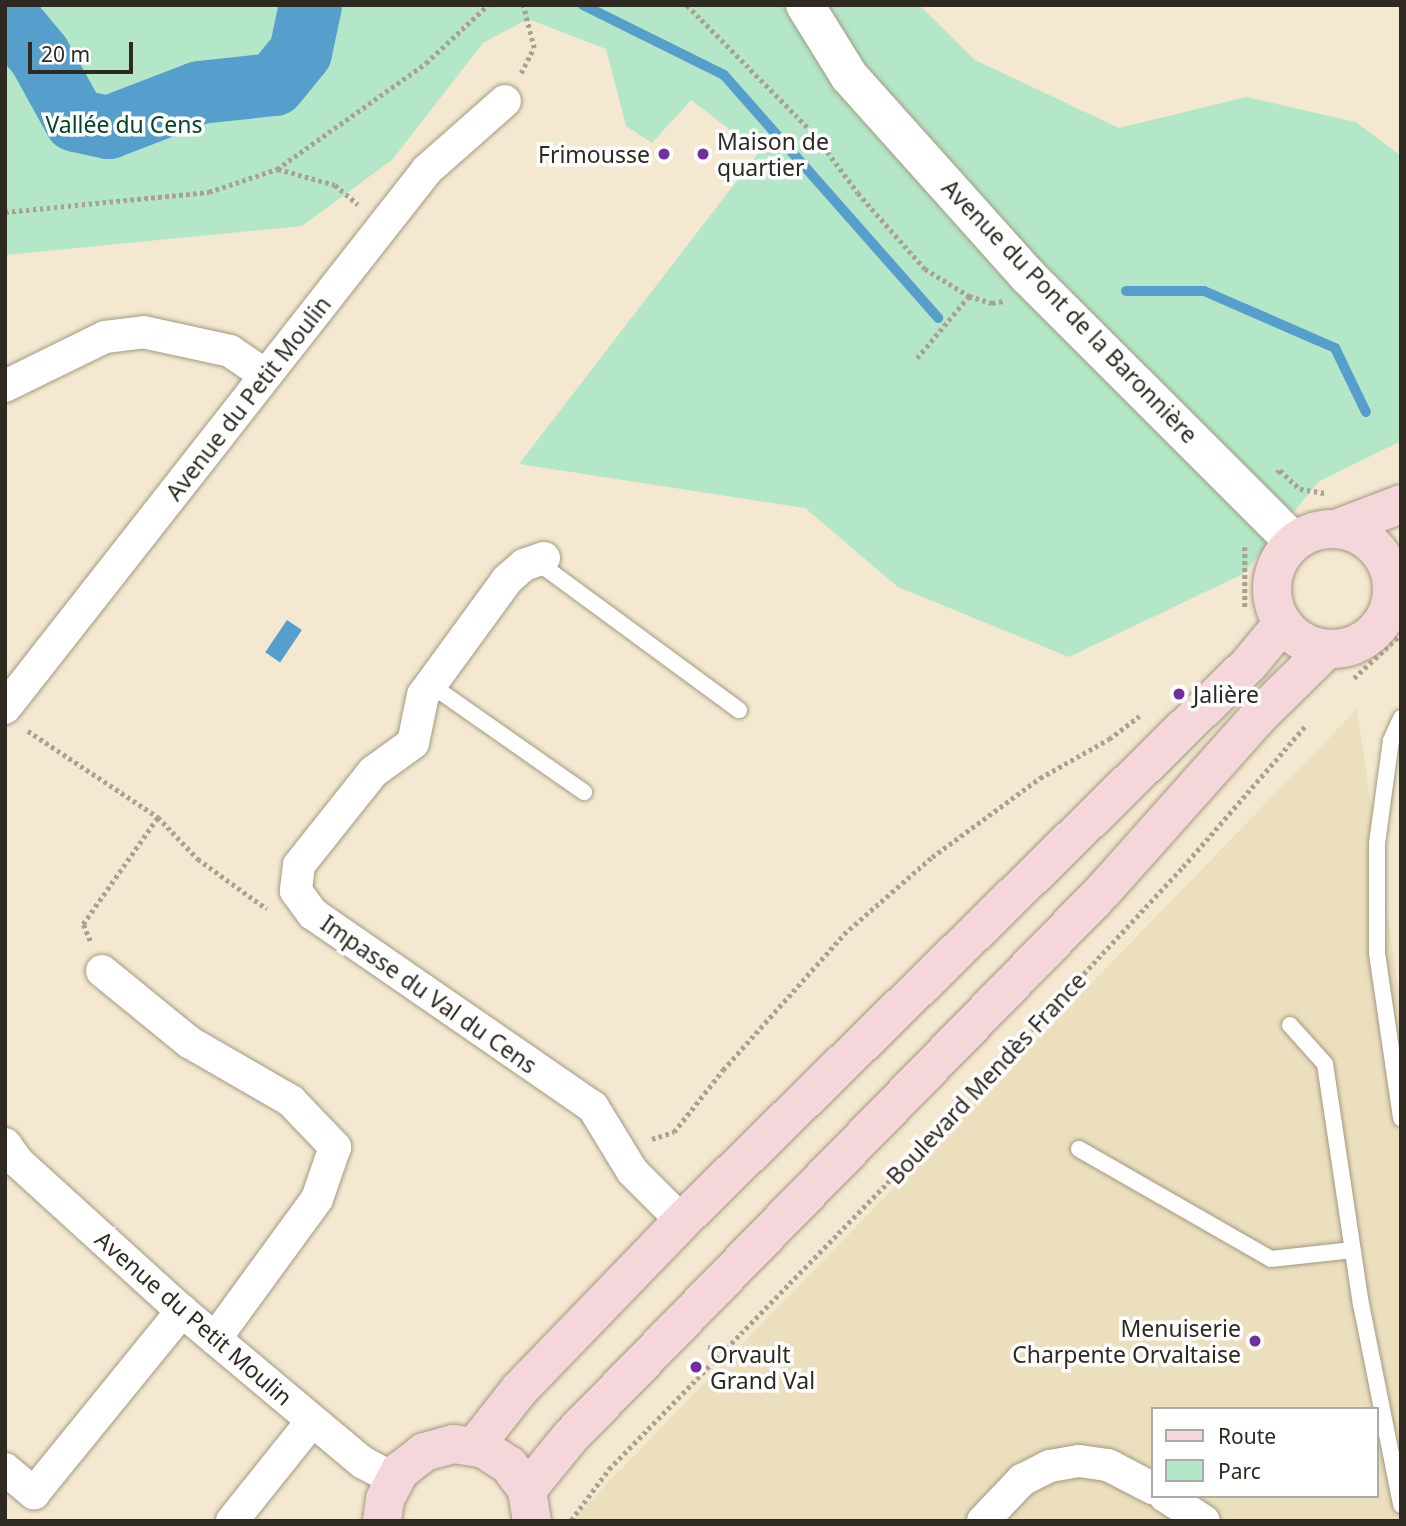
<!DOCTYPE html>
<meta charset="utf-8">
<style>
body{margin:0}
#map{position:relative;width:1406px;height:1526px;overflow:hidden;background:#f4e9d0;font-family:"Noto Sans",sans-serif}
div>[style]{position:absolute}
.built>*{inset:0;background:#ecdfbe}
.green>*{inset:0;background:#b3e7c7}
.water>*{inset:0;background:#569fcc;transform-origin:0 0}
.stream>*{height:10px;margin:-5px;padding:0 5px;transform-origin:5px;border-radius:5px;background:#569fcc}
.river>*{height:63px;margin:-31.5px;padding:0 31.5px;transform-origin:31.5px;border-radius:31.5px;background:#569fcc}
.path>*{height:4.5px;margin-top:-2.25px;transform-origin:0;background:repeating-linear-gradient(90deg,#aaa18e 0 3.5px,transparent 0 7px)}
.roads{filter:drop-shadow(0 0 2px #a39982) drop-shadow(0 0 2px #a39982)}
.service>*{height:16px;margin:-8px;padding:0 8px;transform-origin:8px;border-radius:8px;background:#fff}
.minor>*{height:32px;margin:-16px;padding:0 16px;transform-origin:16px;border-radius:16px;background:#fff}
.tertiary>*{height:38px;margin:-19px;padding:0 19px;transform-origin:19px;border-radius:19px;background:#fff}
.secondary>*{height:38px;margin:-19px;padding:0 19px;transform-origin:19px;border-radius:19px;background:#f4d6db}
.secondary>.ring{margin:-19px;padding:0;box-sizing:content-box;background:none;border:38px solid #f4d6db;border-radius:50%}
.dots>*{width:19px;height:19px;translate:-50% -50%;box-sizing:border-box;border:4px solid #fff;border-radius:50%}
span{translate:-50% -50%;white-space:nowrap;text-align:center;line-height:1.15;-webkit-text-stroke:7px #fff;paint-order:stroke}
.park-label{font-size:23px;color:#044428}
.poi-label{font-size:23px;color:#2e2a21}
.left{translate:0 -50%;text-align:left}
.right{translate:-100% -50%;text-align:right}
.street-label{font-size:23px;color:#2e2a21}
.frame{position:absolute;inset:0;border:7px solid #2e2a21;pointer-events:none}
.legend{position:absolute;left:1151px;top:1407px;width:228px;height:91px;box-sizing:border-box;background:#fff;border:2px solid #abaaa6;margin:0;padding:9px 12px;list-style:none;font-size:21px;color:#2e2a21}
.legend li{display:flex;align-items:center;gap:14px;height:35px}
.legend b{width:35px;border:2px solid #abaaa6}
.scale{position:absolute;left:28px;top:42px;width:105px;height:32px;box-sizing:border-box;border:4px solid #2e2a21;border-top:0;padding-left:9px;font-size:21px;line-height:24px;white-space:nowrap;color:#2e2a21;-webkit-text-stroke:5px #fff;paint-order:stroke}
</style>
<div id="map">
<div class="built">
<div style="clip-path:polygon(evenodd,1357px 709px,1401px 1006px,1401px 1521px,571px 1521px,1357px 709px,1152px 1409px,1376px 1409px,1376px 1496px,1152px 1496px,1152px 1409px)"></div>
</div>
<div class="green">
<div style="clip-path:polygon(5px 5px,919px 5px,975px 60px,1119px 128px,1246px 97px,1356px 122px,1401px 156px,1401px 441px,1318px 482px,1243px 574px,1069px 657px,898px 587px,805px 508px,519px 464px,759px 152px,691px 100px,652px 143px,626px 126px,606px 49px,528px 19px,483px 43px,392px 160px,302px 226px,5px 255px)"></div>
</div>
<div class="water">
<div style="left:287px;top:620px;width:18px;height:39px;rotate:34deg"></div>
</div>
<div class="stream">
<div style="left:583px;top:5px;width:157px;rotate:26.4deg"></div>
<div style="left:724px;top:75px;width:324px;rotate:48.6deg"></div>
<div style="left:1126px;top:291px;width:78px"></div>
<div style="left:1204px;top:291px;width:143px;rotate:23.5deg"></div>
<div style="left:1335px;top:348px;width:71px;rotate:64.2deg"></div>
</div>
<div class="river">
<div style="left:8px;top:5px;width:15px;rotate:82deg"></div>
<div style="left:10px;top:20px;width:45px;rotate:50.4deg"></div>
<div style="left:39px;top:55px;width:74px;rotate:61deg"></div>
<div style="left:75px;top:120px;width:34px;rotate:12deg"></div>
<div style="left:108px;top:127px;width:97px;rotate:-21deg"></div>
<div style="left:199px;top:92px;width:75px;rotate:-6.1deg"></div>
<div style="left:274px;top:84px;width:41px;rotate:-50.9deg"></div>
<div style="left:300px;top:52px;width:48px;rotate:-78deg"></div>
</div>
<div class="path">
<div style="left:687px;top:5px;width:182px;rotate:45.4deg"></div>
<div style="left:815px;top:135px;width:72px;rotate:53.4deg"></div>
<div style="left:858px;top:193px;width:101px;rotate:48.6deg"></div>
<div style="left:925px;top:269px;width:52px;rotate:31.5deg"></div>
<div style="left:969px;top:296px;width:24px;rotate:17deg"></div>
<div style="left:992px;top:303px;width:11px;rotate:-10deg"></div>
<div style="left:521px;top:73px;width:28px;rotate:-63deg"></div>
<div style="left:534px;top:48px;width:44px;rotate:-104.3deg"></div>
<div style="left:278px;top:169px;width:59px;rotate:15.7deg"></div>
<div style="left:335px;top:185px;width:30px;rotate:40deg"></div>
<div style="left:5px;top:212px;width:205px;rotate:-5.6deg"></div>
<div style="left:209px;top:192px;width:72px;rotate:-18.7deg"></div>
<div style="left:277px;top:169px;width:183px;rotate:-35.4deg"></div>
<div style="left:426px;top:63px;width:85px;rotate:-43.1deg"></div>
<div style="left:917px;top:358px;width:81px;rotate:-50deg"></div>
<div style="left:1277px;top:473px;width:4px;rotate:-45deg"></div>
<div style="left:1280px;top:470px;width:28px;rotate:44deg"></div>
<div style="left:1300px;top:489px;width:25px;rotate:9deg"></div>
<div style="left:1245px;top:547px;width:61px;rotate:90deg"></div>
<div style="left:1354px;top:678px;width:64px;rotate:-43.1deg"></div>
<div style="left:28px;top:731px;width:156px;rotate:33.5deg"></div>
<div style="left:158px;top:817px;width:58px;rotate:46.4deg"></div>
<div style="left:198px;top:859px;width:85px;rotate:35.9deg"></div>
<div style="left:90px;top:941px;width:18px;rotate:-112deg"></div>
<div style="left:83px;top:924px;width:131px;rotate:-55deg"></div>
<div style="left:652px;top:1139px;width:23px;rotate:-18deg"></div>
<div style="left:674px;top:1132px;width:79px;rotate:-51.7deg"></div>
<div style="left:723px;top:1070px;width:182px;rotate:-48.3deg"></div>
<div style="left:844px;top:934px;width:117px;rotate:-41.2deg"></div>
<div style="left:932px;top:857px;width:134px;rotate:-36.2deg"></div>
<div style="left:1040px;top:778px;width:79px;rotate:-29.5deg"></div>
<div style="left:1109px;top:739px;width:38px;rotate:-37deg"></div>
<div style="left:708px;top:1347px;width:16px;rotate:14deg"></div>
<div style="left:571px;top:1520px;width:64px;rotate:-53.3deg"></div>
<div style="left:609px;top:1469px;width:462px;rotate:-45.8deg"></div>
<div style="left:931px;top:1138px;width:370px;rotate:-47.1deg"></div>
<div style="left:1183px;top:867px;width:186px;rotate:-49.1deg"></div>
</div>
<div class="roads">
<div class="service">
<div style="left:536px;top:561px;width:252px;rotate:36.3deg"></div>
<div style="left:431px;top:685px;width:187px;rotate:35deg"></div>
<div style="left:1401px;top:718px;width:24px;rotate:114deg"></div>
<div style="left:1391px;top:740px;width:104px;rotate:97.7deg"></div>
<div style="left:1377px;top:843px;width:110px;rotate:90deg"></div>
<div style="left:1377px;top:953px;width:167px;rotate:81.7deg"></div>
<div style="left:1290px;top:1025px;width:52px;rotate:48.1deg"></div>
<div style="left:1325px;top:1064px;width:243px;rotate:81.5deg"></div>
<div style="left:1361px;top:1304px;width:205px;rotate:78.7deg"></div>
<div style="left:1079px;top:1149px;width:221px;rotate:29.8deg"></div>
<div style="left:1271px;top:1259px;width:82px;rotate:-6.3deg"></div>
</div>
<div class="minor">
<div style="left:5px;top:386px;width:111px;rotate:-26.1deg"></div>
<div style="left:105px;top:337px;width:38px;rotate:-7deg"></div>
<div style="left:143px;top:332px;width:89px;rotate:12.3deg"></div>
<div style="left:230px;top:351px;width:42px;rotate:34.4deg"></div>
<div style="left:544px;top:558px;width:21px;rotate:161deg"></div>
<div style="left:524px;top:565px;width:23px;rotate:139deg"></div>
<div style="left:507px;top:580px;width:142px;rotate:126.1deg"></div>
<div style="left:423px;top:695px;width:49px;rotate:101.8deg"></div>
<div style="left:413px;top:743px;width:49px;rotate:144.1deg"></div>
<div style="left:373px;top:772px;width:119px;rotate:128.5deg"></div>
<div style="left:299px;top:865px;width:26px;rotate:97deg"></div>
<div style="left:296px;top:891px;width:29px;rotate:54deg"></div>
<div style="left:313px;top:914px;width:340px;rotate:34.6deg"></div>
<div style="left:593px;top:1107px;width:75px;rotate:58.6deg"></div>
<div style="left:632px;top:1171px;width:71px;rotate:45deg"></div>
<div style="left:5px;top:708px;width:684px;rotate:-51.89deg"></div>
<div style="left:427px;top:170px;width:104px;rotate:-41.5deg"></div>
<div style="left:102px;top:971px;width:112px;rotate:39.2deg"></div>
<div style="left:189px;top:1042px;width:118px;rotate:30deg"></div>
<div style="left:291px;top:1101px;width:64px;rotate:46.3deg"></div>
<div style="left:335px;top:1147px;width:55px;rotate:109.1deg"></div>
<div style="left:317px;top:1199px;width:173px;rotate:126.1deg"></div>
<div style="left:5px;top:1144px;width:22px;rotate:54deg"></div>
<div style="left:18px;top:1162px;width:222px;rotate:42.3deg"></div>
<div style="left:182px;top:1311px;width:235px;rotate:40deg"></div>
<div style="left:362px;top:1462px;width:36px;rotate:28deg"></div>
<div style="left:5px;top:1469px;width:38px;rotate:40deg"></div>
<div style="left:34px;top:1493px;width:235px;rotate:-50.9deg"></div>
<div style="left:1165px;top:1496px;width:46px;rotate:32.7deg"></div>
<div style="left:232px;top:1521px;width:128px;rotate:-51.3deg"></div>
<div style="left:983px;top:1521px;width:57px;rotate:-46.4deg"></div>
<div style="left:1022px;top:1480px;width:31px;rotate:-27deg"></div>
<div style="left:1050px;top:1466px;width:29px;rotate:-10deg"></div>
<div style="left:1079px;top:1461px;width:29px;rotate:8deg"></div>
<div style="left:1108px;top:1465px;width:50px;rotate:27.6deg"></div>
</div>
<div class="tertiary">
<div style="left:805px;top:5px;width:84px;rotate:58.2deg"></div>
<div style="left:849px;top:76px;width:268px;rotate:48.2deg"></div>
<div style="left:1028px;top:276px;width:376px;rotate:45deg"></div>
</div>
<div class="secondary">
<div style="left:1336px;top:529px;width:70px;rotate:-21deg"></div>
<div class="ring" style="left:1272px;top:529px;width:82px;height:82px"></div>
<div style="left:475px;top:1446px;width:71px;rotate:-51.8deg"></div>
<div style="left:519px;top:1390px;width:235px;rotate:-46deg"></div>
<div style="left:682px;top:1221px;width:795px;rotate:-44.49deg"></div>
<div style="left:1249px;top:664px;width:53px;rotate:-50.3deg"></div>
<div style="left:527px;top:1490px;width:70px;rotate:-50.8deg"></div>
<div style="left:571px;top:1436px;width:762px;rotate:-45.69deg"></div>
<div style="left:1103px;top:891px;width:236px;rotate:-48.3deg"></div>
<div style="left:1260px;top:715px;width:94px;rotate:-44.6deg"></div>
<div style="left:382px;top:1521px;width:22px;rotate:-82deg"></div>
<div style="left:385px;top:1499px;width:32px;rotate:-62deg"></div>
<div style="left:400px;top:1471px;width:31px;rotate:-38deg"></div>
<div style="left:424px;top:1452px;width:31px;rotate:-15deg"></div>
<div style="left:454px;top:1444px;width:30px;rotate:9deg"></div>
<div style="left:484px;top:1449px;width:30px;rotate:33deg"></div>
<div style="left:509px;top:1465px;width:31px;rotate:54deg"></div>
<div style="left:527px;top:1490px;width:31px;rotate:81deg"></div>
</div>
</div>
<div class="dots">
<div style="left:664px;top:154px;background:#722da1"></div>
<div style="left:703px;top:154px;background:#722da1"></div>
<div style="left:1179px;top:694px;background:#722da1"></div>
<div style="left:1255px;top:1341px;background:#722da1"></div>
<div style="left:696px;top:1367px;background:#722da1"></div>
</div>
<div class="park-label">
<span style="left:124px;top:124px">Vallée du Cens</span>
</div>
<div class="poi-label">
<span class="left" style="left:717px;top:154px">Maison de<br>quartier</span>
<span class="right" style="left:650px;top:154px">Frimousse</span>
<span class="left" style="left:1193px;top:694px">Jalière</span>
<span class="right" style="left:1241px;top:1341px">Menuiserie<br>Charpente Orvaltaise</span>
<span class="left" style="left:710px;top:1367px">Orvault<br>Grand Val</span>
</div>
<div class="street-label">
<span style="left:1070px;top:311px;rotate:46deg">Avenue du Pont de la Baronnière</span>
<span style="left:248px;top:398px;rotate:-52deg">Avenue du Petit Moulin</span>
<span style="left:429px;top:994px;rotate:35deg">Impasse du Val du Cens</span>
<span style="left:986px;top:1078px;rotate:-47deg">Boulevard Mendès France</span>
<span style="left:194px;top:1318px;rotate:41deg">Avenue du Petit Moulin</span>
</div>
<div class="frame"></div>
<ul class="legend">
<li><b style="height:9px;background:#f4d6db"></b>Route</li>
<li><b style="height:19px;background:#b3e7c7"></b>Parc</li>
</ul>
<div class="scale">20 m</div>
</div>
